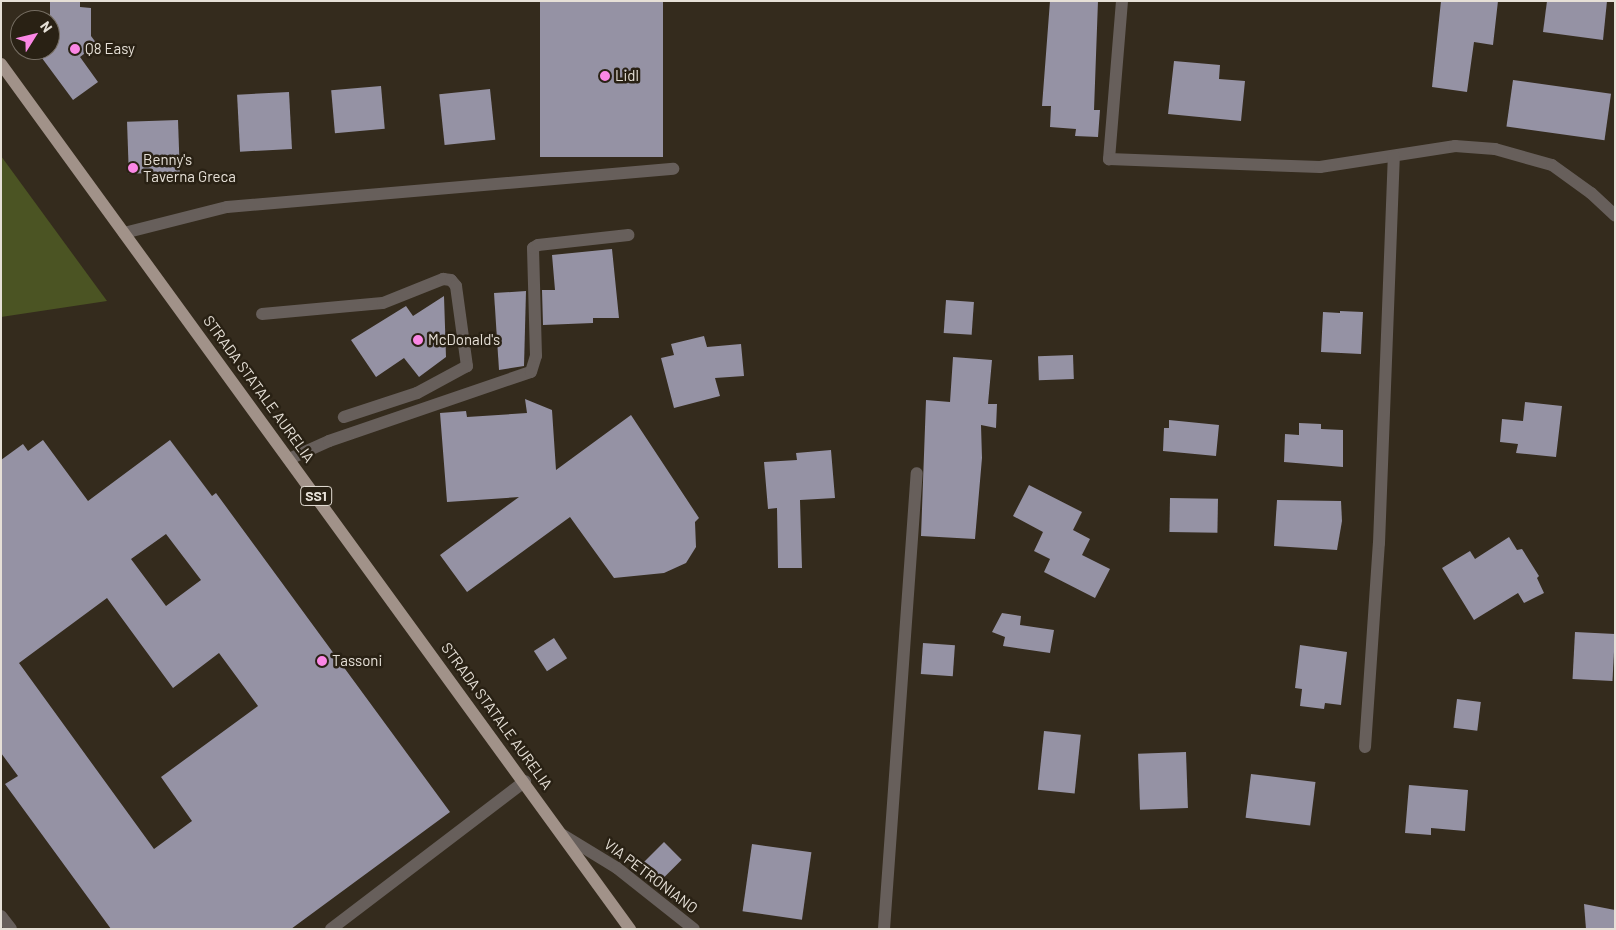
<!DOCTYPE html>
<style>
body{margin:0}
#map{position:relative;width:1616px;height:930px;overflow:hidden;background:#342b1d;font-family:Barlow,sans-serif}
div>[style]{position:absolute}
.green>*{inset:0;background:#4b5423}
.building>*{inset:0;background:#9592a4;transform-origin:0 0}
.lane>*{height:12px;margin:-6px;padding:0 6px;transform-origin:6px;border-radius:6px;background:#675f5b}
.street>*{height:12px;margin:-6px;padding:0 6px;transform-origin:6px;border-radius:6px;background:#675f5b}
.primary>*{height:12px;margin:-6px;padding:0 6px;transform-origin:6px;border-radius:6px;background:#a19289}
.dots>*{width:14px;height:14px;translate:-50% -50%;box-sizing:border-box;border:2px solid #292114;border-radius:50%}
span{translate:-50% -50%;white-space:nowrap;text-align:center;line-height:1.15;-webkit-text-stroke:5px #292114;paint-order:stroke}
.shield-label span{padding:1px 4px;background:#292114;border:1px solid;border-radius:4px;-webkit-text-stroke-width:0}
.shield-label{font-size:14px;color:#e6e0d7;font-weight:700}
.poi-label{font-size:15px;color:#e6e0d7}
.left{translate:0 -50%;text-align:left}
.street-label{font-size:15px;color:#e6e0d7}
.frame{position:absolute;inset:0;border:2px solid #e6e0d7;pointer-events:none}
.north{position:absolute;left:10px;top:10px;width:50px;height:50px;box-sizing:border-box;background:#292114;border:1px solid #756d62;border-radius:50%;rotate:54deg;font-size:14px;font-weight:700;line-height:20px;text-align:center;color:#e6e0d7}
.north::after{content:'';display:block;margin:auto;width:18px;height:22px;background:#fb87e5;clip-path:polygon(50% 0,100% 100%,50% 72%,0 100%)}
</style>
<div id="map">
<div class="green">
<div style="clip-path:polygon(1px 156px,107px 301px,1px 317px)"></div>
</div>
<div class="building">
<div style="clip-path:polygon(50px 1px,80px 1px,80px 7px,91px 8px,91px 36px,97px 44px,80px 57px,98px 82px,73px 100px,36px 50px,50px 50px)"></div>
<div style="left:540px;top:1px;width:123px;height:156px"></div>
<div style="clip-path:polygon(1050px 1px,1098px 1px,1094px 110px,1100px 110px,1098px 137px,1075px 136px,1076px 129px,1050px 127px,1051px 106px,1042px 106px)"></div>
<div style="clip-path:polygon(1441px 1px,1498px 1px,1493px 45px,1474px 42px,1467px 92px,1432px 87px)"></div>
<div style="clip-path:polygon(1547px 1px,1607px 1px,1603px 40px,1543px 32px)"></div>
<div style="clip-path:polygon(1174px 61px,1220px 65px,1219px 79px,1245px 81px,1241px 121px,1168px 114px)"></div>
<div style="left:1513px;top:80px;width:99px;height:47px;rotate:8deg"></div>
<div style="left:381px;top:86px;width:43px;height:50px;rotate:85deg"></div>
<div style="left:490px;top:89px;width:51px;height:51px;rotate:84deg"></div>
<div style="left:289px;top:92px;width:57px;height:52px;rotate:87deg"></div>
<div style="left:178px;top:120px;width:52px;height:51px;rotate:88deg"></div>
<div style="clip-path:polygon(612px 249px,619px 318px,593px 318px,593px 323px,543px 325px,542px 290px,555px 290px,552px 255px)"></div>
<div style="clip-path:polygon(526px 291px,524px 366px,499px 370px,494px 293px)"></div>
<div style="clip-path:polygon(444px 296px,446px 357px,419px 377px,404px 358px,376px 377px,351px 340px,406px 306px,413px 316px)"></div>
<div style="left:946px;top:300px;width:28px;height:33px;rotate:4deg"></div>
<div style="clip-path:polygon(1340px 311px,1363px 312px,1361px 354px,1321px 352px,1323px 312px,1340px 313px)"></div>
<div style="clip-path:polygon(704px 336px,707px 347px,741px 344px,744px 376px,715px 378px,720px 396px,674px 408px,661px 358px,674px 355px,671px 344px)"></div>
<div style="left:1073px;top:355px;width:24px;height:35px;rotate:88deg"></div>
<div style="clip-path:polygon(953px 357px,992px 360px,988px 404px,997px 404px,996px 428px,981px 425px,982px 458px,975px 539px,921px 536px,926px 400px,950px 402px)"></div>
<div style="clip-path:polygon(525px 399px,552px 410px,556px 470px,631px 415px,699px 518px,695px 522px,696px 547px,686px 563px,664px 573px,614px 578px,570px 517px,467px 592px,440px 555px,519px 497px,447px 502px,440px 413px,466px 411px,467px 417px,527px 413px)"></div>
<div style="clip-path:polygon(1525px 402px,1562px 406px,1556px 457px,1516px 453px,1518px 444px,1500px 442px,1502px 419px,1523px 421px)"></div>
<div style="clip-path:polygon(1169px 420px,1219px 425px,1216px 456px,1163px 451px,1164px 428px,1169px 428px)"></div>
<div style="clip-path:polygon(1299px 423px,1321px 424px,1321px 429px,1343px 430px,1343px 467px,1284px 462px,1285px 434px,1299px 435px)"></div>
<div style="clip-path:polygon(evenodd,43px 440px,88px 501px,170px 440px,212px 496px,216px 493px,450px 812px,291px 929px,111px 929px,5px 784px,18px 776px,1px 753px,1px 460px,23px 444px,28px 451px,43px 440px,166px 534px,201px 580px,166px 606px,131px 559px,166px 534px,43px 440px,107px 598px,173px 688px,219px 653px,258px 706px,161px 777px,192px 821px,154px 849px,19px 663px,107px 598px)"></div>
<div style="clip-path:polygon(831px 450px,835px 498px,800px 500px,802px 568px,778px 568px,777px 508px,768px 509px,764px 462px,797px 460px,796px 453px)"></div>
<div style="clip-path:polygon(1029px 485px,1082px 512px,1073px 530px,1090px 539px,1082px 555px,1110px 569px,1095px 598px,1044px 572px,1050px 559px,1034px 551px,1043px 532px,1013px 516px)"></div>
<div style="left:1170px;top:498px;width:48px;height:34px;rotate:1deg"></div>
<div style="clip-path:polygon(1277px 500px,1341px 501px,1342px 521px,1337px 550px,1274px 546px)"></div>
<div style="clip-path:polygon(1509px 537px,1517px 550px,1522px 549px,1539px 576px,1537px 578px,1544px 593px,1524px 603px,1518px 593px,1474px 620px,1442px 568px,1470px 551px,1475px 559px)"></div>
<div style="clip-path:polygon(1002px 613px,1021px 616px,1020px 625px,1054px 630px,1050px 653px,1003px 646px,1005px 637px,992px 632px)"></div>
<div style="left:1575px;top:632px;width:40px;height:47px;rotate:3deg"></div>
<div style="left:554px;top:638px;width:24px;height:24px;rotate:57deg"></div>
<div style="left:923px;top:643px;width:32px;height:31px;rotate:4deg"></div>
<div style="clip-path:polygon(1300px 645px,1347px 652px,1341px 705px,1325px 703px,1324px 709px,1300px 706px,1302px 689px,1295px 688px)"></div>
<div style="left:1457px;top:699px;width:24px;height:29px;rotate:7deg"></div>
<div style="left:1044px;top:731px;width:37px;height:59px;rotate:6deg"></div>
<div style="left:1186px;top:752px;width:56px;height:48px;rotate:88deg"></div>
<div style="left:1251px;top:774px;width:65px;height:44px;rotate:7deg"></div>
<div style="clip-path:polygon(1409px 785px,1468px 790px,1465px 831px,1431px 828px,1431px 835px,1405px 833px)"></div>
<div style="left:664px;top:842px;width:25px;height:29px;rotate:45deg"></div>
<div style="left:752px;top:844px;width:60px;height:68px;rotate:8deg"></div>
<div style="clip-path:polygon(1584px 904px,1615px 910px,1615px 929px,1586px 929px)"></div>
</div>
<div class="lane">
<div style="left:124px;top:233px;width:106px;rotate:-14.2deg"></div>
<div style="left:227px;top:207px;width:448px;rotate:-4.9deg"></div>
<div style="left:262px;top:314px;width:121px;rotate:-5.2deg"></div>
<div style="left:383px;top:303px;width:65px;rotate:-21.8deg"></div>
<div style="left:443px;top:279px;width:8px;rotate:7deg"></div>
<div style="left:451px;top:280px;width:8px;rotate:50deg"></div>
<div style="left:456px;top:286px;width:81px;rotate:82.2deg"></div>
<div style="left:467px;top:366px;width:57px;rotate:151.6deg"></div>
<div style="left:417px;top:393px;width:77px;rotate:161.8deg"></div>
<div style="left:289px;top:459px;width:44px;rotate:-24.2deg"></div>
<div style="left:329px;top:441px;width:213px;rotate:-18.9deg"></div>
<div style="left:531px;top:372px;width:17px;rotate:-73deg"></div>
<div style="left:536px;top:356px;width:108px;rotate:-91.6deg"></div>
<div style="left:533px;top:248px;width:6px;rotate:-31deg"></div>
<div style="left:538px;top:245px;width:91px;rotate:-6.3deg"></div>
</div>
<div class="street">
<div style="left:1122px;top:1px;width:159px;rotate:94.7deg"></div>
<div style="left:1109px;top:159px;width:211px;rotate:2.2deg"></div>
<div style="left:1320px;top:167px;width:137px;rotate:-8.8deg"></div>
<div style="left:1455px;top:146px;width:40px;rotate:4.3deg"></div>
<div style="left:1495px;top:149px;width:59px;rotate:15.7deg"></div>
<div style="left:1552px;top:165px;width:48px;rotate:35.7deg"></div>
<div style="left:1591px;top:193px;width:33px;rotate:43deg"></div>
<div style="left:1365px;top:747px;width:204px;rotate:-86.1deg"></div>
<div style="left:1379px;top:543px;width:387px;rotate:-87.8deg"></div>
<div style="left:563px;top:835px;width:63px;rotate:31.4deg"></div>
<div style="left:617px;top:868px;width:98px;rotate:38.4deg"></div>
<div style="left:1px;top:916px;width:16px;rotate:52deg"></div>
<div style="left:331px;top:929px;width:244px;rotate:-37.3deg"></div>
<div style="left:884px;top:929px;width:457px;rotate:-85.9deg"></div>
</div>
<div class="primary">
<div style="left:1px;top:64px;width:1070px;rotate:53.98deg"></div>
</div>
<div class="dots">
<div style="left:75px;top:49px;background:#fb87e5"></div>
<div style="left:605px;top:76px;background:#fb87e5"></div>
<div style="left:133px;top:168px;background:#fb87e5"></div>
<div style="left:418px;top:340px;background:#fb87e5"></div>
<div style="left:322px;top:661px;background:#fb87e5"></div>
</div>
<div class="shield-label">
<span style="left:316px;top:496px">SS1</span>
</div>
<div class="poi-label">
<span class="left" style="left:85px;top:49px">Q8 Easy</span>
<span class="left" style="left:615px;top:76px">Lidl</span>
<span class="left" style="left:143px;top:168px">Benny's<br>Taverna Greca</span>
<span class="left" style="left:428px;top:340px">McDonald's</span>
<span class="left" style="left:332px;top:661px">Tassoni</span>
</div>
<div class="street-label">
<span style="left:259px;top:389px;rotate:54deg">STRADA STATALE AURELIA</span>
<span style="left:497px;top:716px;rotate:54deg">STRADA STATALE AURELIA</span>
<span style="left:651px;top:876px;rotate:37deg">VIA PETRONIANO</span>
</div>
<div class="frame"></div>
<div class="north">N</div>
</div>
